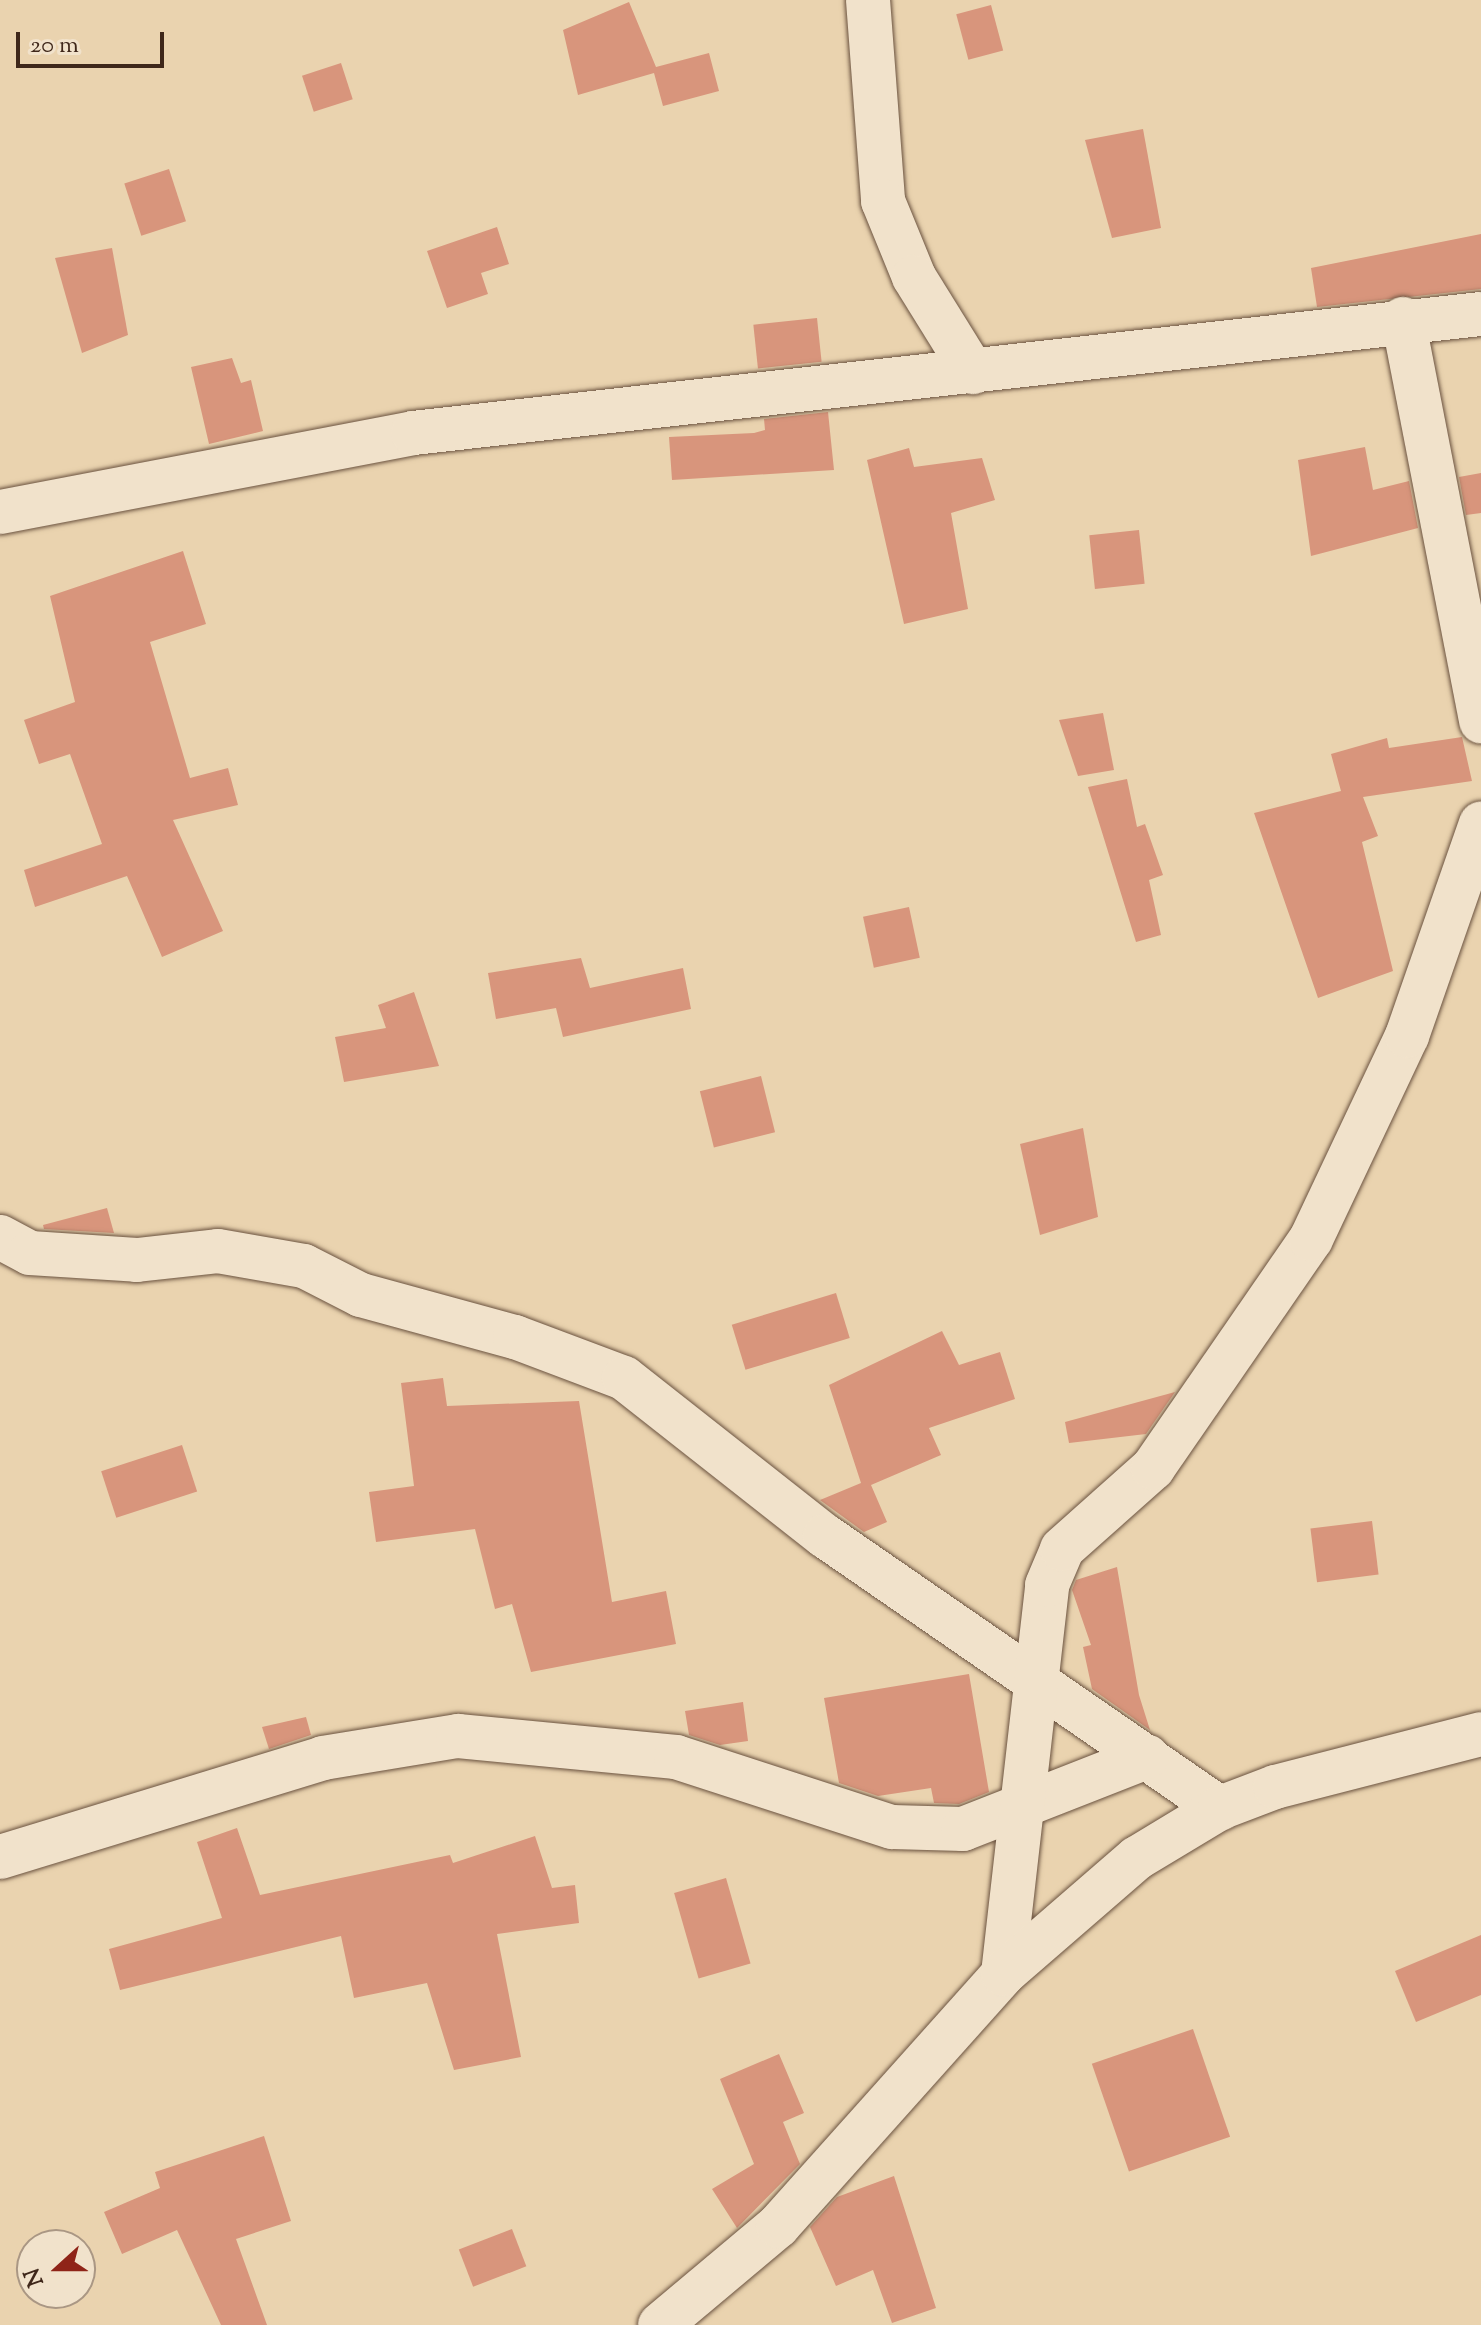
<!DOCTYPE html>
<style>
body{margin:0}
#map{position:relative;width:1481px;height:2325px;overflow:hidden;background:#ead3af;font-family:"Sorts Mill Goudy",serif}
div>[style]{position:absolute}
.building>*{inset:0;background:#d8957c;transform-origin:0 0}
.roads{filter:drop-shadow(0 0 2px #6a523f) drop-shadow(0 0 2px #6a523f)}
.street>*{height:44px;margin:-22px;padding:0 22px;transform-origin:22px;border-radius:22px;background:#f1e2cb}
span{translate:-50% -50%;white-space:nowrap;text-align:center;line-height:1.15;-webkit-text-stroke:7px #f1e2cb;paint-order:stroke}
.north{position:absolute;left:16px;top:2229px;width:80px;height:80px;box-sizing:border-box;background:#f1e2cb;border:2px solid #aa9784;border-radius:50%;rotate:249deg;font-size:22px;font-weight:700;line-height:32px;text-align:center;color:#3f271a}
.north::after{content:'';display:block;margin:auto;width:28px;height:36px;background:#8f2418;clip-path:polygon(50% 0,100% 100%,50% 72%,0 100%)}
.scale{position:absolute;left:16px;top:32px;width:148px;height:36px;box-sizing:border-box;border:4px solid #3f271a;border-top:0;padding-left:10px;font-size:24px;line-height:28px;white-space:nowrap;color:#3f271a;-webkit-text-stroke:6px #f1e2cb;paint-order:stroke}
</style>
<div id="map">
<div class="building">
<div style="clip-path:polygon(629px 2px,656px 67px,709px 53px,719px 91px,663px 106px,654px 73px,578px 95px,563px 30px)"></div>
<div style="left:991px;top:5px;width:47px;height:36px;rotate:75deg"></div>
<div style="left:341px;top:63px;width:38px;height:41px;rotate:72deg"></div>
<div style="clip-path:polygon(1143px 129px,1161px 228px,1112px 238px,1085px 140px)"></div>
<div style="left:169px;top:169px;width:55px;height:47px;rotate:72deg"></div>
<div style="clip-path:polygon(497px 227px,509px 264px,481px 273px,488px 294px,447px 308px,427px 251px)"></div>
<div style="clip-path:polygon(1481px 234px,1481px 289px,1317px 307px,1311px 268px)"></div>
<div style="clip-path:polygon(112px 248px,128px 335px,82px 353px,55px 258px)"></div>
<div style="left:817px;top:318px;width:44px;height:64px;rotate:84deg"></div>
<div style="clip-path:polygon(232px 358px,241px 383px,251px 380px,263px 431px,209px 444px,191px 367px)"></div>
<div style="clip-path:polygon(828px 412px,834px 470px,672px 480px,669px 437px,754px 433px,765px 430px,764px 419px)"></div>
<div style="clip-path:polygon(1365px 447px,1373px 490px,1409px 481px,1418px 528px,1311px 556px,1298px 460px)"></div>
<div style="clip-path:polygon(909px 448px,914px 467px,982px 458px,995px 500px,951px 513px,968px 609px,904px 624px,867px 460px)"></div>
<div style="clip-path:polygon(1481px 473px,1481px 513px,1466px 515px,1459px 477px)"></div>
<div style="left:1139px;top:530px;width:54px;height:50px;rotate:84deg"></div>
<div style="clip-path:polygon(183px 551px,206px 624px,150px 642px,190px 778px,228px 768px,238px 805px,173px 820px,223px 931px,162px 957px,127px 876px,35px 907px,24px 870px,102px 844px,70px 754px,39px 764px,24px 720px,75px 702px,50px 596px)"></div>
<div style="clip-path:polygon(1103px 713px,1114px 770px,1078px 776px,1059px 720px)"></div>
<div style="clip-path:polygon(1462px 737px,1472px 781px,1363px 797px,1378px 836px,1362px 842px,1393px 971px,1318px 998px,1254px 813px,1341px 791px,1331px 754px,1387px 738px,1389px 748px)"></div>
<div style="clip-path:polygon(1127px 779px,1137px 827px,1145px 824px,1163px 875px,1149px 880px,1161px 935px,1136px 942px,1088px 787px)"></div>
<div style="left:909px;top:907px;width:52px;height:47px;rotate:78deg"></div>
<div style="clip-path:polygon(581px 958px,590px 988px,683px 968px,691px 1009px,563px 1037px,556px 1008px,496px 1019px,488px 973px)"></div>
<div style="clip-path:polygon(414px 992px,439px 1066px,344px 1082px,335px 1037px,386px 1028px,378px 1005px)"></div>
<div style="left:761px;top:1076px;width:58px;height:63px;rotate:76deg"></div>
<div style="clip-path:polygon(1083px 1128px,1098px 1217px,1040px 1235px,1020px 1144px)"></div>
<div style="clip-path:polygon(107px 1208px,114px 1233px,44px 1229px,43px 1225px)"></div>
<div style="left:836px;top:1293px;width:47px;height:109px;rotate:73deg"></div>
<div style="clip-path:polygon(942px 1331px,959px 1365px,1000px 1352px,1015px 1399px,929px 1428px,941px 1455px,871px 1485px,887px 1522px,864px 1532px,820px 1500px,861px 1483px,829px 1385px)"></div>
<div style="clip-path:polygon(443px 1378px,447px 1406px,579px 1401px,612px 1602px,666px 1591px,676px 1644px,531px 1672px,512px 1604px,495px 1609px,475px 1529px,376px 1542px,369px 1492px,414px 1486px,401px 1383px)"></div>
<div style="clip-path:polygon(1175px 1392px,1146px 1434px,1069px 1443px,1065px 1422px)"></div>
<div style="left:182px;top:1445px;width:49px;height:85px;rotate:72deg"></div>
<div style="left:1372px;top:1521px;width:54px;height:62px;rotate:83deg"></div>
<div style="clip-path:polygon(1117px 1567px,1139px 1695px,1150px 1730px,1092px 1689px,1083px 1647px,1091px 1645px,1072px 1590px,1076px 1580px)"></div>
<div style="clip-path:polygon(969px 1674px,989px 1792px,959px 1804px,934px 1803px,931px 1788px,878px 1796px,839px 1783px,824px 1698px)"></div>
<div style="clip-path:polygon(743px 1702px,748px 1741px,720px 1745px,689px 1735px,685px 1711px)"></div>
<div style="clip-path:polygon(306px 1717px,311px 1735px,269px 1749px,262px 1727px)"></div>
<div style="clip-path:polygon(237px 1828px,260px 1895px,450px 1855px,453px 1863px,535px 1836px,552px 1888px,575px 1885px,579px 1923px,497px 1934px,521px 2057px,454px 2070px,427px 1983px,354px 1998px,341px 1936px,120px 1990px,109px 1949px,222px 1918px,197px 1842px)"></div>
<div style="left:726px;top:1878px;width:89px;height:54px;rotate:74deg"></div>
<div style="clip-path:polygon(1481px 1935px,1481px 1995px,1416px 2022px,1395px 1971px)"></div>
<div style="left:1193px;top:2029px;width:114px;height:107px;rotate:71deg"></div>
<div style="clip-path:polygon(779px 2054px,804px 2113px,783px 2122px,800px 2164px,737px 2228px,712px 2189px,754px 2164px,720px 2079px)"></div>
<div style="clip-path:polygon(264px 2136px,291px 2221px,236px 2239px,267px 2325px,221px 2325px,177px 2230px,122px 2254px,104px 2212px,160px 2188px,155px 2172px)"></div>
<div style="clip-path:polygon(894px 2176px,936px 2308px,892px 2323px,873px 2270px,836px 2286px,810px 2227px,837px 2197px)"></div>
<div style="left:512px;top:2229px;width:40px;height:57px;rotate:69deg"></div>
</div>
<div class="roads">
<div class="street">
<div style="left:868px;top:0;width:202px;rotate:85.7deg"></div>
<div style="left:883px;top:201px;width:82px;rotate:67.8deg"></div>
<div style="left:914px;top:277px;width:112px;rotate:58.2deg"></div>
<div style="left:1403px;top:319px;width:410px;rotate:79deg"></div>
<div style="left:0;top:512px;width:420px;rotate:-10.8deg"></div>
<div style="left:413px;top:433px;width:1075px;rotate:-6.36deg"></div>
<div style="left:0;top:1237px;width:34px;rotate:28deg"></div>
<div style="left:30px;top:1253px;width:107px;rotate:3.7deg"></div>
<div style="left:137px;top:1260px;width:81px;rotate:-6.3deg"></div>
<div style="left:218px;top:1251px;width:87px;rotate:9.9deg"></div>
<div style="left:304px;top:1266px;width:64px;rotate:27deg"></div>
<div style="left:361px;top:1295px;width:160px;rotate:15.3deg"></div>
<div style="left:515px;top:1337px;width:116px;rotate:20.6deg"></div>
<div style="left:624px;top:1378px;width:256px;rotate:38.2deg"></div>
<div style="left:825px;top:1536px;width:480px;rotate:34.6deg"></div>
<div style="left:0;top:1857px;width:338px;rotate:-17deg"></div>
<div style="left:323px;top:1758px;width:137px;rotate:-9.3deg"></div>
<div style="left:458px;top:1736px;width:219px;rotate:5.5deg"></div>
<div style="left:676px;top:1757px;width:227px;rotate:18deg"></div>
<div style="left:892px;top:1827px;width:71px;rotate:1.6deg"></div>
<div style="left:963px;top:1829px;width:198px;rotate:-21.4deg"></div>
<div style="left:1003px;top:1974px;width:391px;rotate:-83.5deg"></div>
<div style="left:1047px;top:1585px;width:39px;rotate:-67deg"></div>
<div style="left:1062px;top:1549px;width:122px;rotate:-41.7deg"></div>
<div style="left:1153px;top:1468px;width:278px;rotate:-55.4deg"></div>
<div style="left:1311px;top:1239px;width:225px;rotate:-64.7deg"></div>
<div style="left:1407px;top:1036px;width:225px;rotate:-70.8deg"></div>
<div style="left:660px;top:2325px;width:154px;rotate:-40deg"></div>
<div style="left:778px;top:2226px;width:338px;rotate:-48.2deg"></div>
<div style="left:1003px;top:1974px;width:177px;rotate:-40.9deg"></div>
<div style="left:1137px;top:1858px;width:97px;rotate:-31.1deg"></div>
<div style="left:1220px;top:1808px;width:59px;rotate:-20.9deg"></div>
<div style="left:1275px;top:1787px;width:213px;rotate:-14.4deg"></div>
</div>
</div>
<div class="north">N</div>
<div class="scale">20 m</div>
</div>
